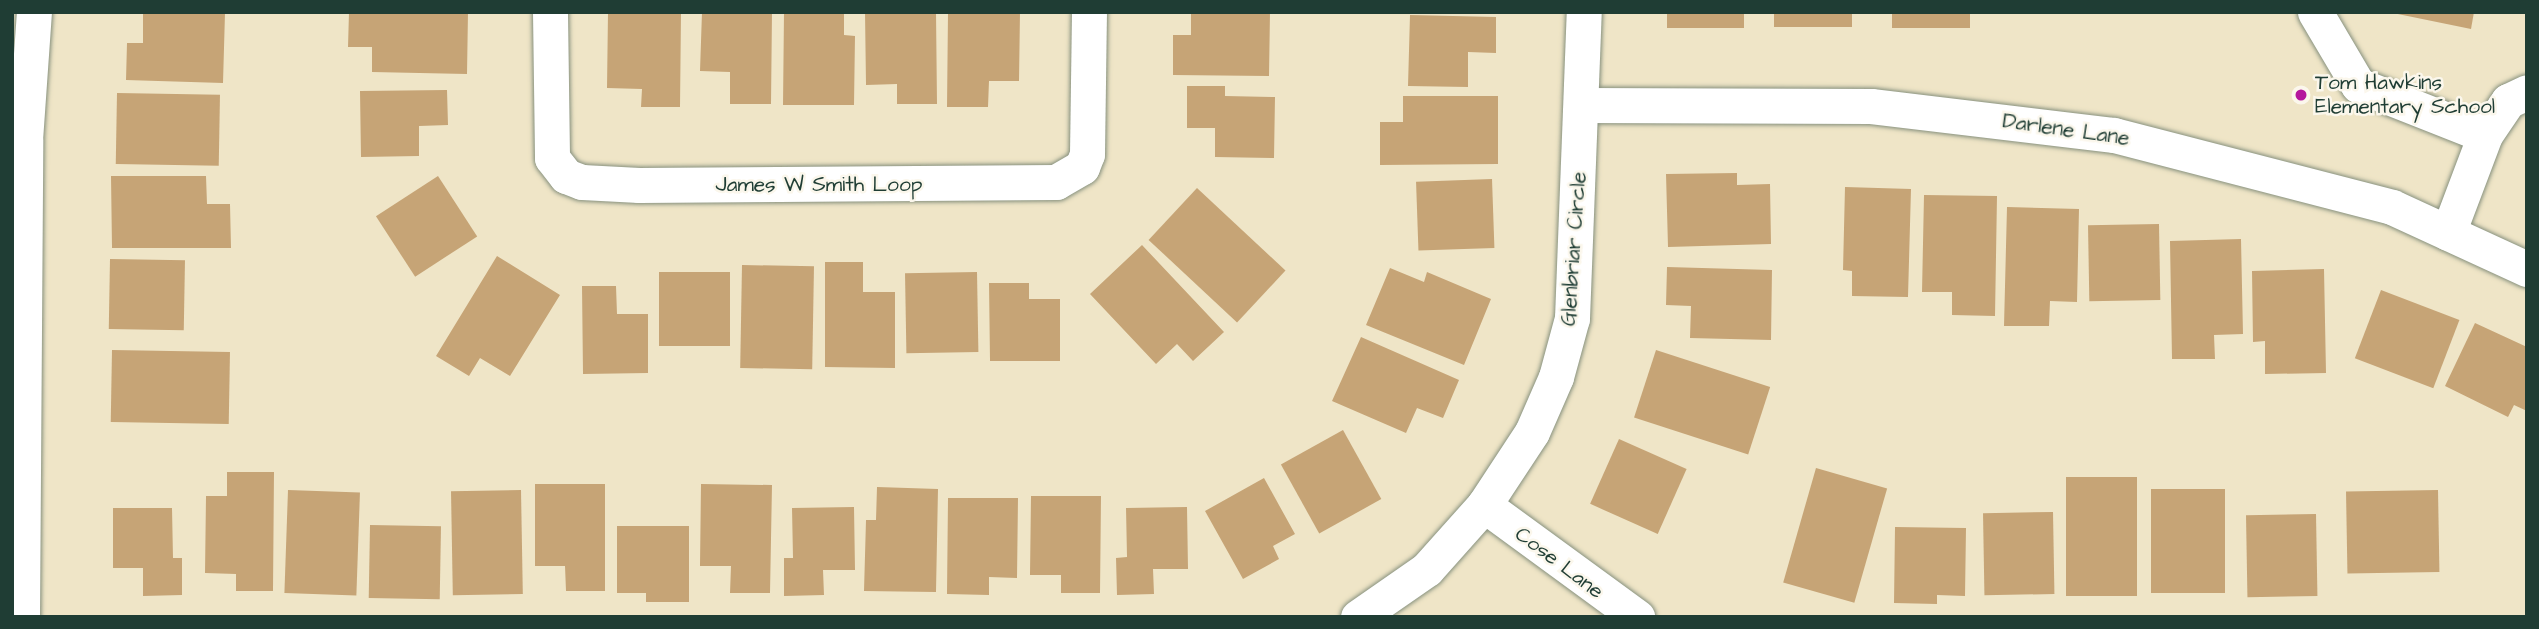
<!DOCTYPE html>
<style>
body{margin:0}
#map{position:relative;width:2539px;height:629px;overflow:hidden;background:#efe5c7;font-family:"Architects Daughter",sans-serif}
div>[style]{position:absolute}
.building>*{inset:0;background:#c6a476;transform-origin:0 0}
.roads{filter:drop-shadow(0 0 2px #87917e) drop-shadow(0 0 2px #87917e)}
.minor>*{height:35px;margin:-17.5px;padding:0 17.5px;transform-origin:17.5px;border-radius:17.5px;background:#fff}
.dots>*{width:19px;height:19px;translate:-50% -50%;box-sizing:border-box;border:4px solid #fbf7ec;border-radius:50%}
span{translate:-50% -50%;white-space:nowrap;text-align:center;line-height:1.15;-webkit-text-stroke:5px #fbf7ec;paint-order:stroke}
.poi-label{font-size:21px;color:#1f3d34}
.left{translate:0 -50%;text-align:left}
.street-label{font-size:21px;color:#1f3d34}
.frame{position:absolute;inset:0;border:14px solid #1f3d34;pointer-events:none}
</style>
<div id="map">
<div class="building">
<div style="clip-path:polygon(143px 12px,225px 13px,223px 83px,126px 80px,127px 43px,143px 43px)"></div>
<div style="clip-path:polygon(349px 12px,468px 12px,467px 74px,372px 72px,372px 47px,348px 47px)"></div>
<div style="clip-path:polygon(608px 12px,681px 12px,680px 107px,641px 107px,642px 89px,607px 88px)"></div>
<div style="clip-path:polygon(702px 12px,772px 12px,771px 104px,730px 104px,730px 72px,700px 71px)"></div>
<div style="clip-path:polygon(784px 12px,844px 12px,844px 35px,855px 36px,854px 105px,783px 105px)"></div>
<div style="clip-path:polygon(865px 12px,936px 12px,937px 104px,897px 104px,897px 84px,866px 85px)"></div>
<div style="clip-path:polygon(948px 12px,1020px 12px,1019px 81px,989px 81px,988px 107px,947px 107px)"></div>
<div style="clip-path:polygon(1191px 12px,1270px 12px,1269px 76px,1173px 75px,1173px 35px,1191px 35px)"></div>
<div style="left:1667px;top:12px;width:77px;height:16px"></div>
<div style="left:1774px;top:12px;width:78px;height:15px"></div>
<div style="left:1892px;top:12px;width:78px;height:16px"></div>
<div style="clip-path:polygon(2388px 12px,2474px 12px,2471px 29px)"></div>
<div style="clip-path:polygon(1410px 15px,1496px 17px,1496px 53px,1468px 52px,1468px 87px,1408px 86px)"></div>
<div style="clip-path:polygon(1187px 86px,1225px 86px,1225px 96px,1275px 97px,1274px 158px,1215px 157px,1215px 128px,1187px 128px)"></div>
<div style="clip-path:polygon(447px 90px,448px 125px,419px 126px,419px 156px,361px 157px,360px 91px)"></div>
<div style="left:117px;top:93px;width:103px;height:71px;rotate:1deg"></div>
<div style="clip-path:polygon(1403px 96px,1498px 96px,1498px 164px,1380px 165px,1380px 122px,1403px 122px)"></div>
<div style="clip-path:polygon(1737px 173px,1737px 185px,1770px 184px,1771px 244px,1668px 247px,1666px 174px)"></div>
<div style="clip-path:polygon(111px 176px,206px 176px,207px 204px,230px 204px,231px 248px,112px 248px)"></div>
<div style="left:438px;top:176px;width:72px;height:74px;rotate:57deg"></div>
<div style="left:1492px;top:179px;width:69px;height:76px;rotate:88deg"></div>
<div style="clip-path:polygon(1845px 187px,1911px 189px,1908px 297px,1852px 296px,1852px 271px,1843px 270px)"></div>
<div style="left:1197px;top:188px;width:121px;height:71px;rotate:43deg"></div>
<div style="clip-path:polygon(1924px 195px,1997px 196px,1995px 316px,1952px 315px,1952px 292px,1922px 292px)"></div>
<div style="clip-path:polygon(2007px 207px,2079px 209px,2077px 302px,2050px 301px,2049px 326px,2004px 326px)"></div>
<div style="left:2159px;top:224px;width:76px;height:71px;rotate:89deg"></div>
<div style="clip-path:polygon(2241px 239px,2243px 334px,2214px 335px,2215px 359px,2172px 359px,2170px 241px)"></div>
<div style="clip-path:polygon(1142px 245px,1224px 332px,1193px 361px,1177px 344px,1156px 364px,1090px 294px)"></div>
<div style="clip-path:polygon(497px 256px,560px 295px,510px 376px,480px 358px,469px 376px,436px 356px)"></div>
<div style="left:110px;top:259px;width:75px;height:70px;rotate:1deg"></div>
<div style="clip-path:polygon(825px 262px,863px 262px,863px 292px,895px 292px,895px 368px,825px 367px)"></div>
<div style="left:742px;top:265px;width:72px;height:103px;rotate:1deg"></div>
<div style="clip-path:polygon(1667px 267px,1772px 270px,1771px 340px,1690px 338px,1691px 306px,1666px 305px)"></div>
<div style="clip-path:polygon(1390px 268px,1424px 282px,1427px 272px,1491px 299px,1464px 365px,1366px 325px)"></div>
<div style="clip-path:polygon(2324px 269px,2326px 373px,2265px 374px,2265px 341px,2253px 342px,2252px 271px)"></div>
<div style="left:659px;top:272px;width:71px;height:74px"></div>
<div style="left:977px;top:272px;width:80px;height:72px;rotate:89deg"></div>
<div style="clip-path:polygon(989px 283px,1029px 283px,1029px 299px,1060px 299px,1060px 361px,990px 361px)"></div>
<div style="clip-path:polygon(582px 286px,616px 286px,617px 314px,648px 314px,648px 373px,583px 374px)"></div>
<div style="left:2381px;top:290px;width:84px;height:73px;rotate:21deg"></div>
<div style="clip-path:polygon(2475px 323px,2527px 347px,2527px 411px,2514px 405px,2508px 417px,2445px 386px)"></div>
<div style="clip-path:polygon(1361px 337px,1459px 380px,1443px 418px,1417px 408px,1406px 433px,1332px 401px)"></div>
<div style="left:112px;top:350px;width:118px;height:72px;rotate:1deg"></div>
<div style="left:1656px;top:350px;width:120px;height:71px;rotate:18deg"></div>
<div style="left:1343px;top:430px;width:79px;height:71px;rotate:61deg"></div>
<div style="left:1619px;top:439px;width:74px;height:71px;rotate:24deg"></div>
<div style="left:1816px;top:468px;width:74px;height:119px;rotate:16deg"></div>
<div style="clip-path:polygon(227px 472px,274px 472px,273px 591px,236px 591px,236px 574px,205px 573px,206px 496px,227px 496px)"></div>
<div style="left:2066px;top:477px;width:71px;height:119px"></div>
<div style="clip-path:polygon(1264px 478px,1295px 534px,1273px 546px,1279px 559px,1243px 579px,1205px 511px)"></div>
<div style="clip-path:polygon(535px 484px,605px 484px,605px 591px,566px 591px,565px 566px,535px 566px)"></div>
<div style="clip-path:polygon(701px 484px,772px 485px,770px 593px,730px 593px,731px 566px,700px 566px)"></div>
<div style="clip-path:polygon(877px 487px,938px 489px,936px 592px,864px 591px,866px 520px,876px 520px)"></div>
<div style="left:2151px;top:489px;width:74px;height:104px"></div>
<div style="left:288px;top:490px;width:72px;height:103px;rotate:2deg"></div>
<div style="left:521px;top:490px;width:104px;height:70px;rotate:89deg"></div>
<div style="left:2438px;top:490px;width:82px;height:92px;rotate:89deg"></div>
<div style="clip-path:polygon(1031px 496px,1101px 496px,1100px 593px,1061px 593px,1061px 575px,1030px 575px)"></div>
<div style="clip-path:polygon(948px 498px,1018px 498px,1017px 578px,989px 577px,989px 595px,947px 594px)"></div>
<div style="clip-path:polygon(854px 507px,855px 570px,823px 570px,824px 595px,784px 596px,784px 558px,793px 558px,792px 508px)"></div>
<div style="clip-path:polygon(1187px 507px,1188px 569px,1153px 569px,1154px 594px,1117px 595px,1116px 558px,1127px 557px,1126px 508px)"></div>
<div style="clip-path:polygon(113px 508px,172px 508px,173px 558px,182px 558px,182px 595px,143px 596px,143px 568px,113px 568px)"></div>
<div style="left:2053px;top:512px;width:82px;height:70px;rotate:89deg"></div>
<div style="left:2316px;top:514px;width:82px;height:70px;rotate:89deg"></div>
<div style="left:370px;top:525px;width:71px;height:73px;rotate:1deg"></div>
<div style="clip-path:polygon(617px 526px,689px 526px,689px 602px,646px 602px,646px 593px,617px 593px)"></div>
<div style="clip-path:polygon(1895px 527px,1966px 528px,1965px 596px,1937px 595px,1937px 604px,1894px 603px)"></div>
</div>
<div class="roads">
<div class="minor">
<div style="left:550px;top:12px;width:146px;rotate:89.2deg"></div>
<div style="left:552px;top:158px;width:23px;rotate:52deg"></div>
<div style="left:566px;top:176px;width:17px;rotate:21deg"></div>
<div style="left:582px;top:182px;width:57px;rotate:3deg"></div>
<div style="left:639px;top:185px;width:417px;rotate:-0.4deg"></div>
<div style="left:1056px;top:182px;width:30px;rotate:-30deg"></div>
<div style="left:1082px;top:167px;width:14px;rotate:-69deg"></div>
<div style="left:1087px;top:154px;width:142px;rotate:-89.2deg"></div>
<div style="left:2315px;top:12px;width:85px;rotate:59.5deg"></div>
<div style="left:2358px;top:85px;width:136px;rotate:21.5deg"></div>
<div style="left:1583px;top:105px;width:288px;rotate:0.2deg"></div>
<div style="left:1871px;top:106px;width:245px;rotate:6.8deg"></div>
<div style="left:2114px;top:135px;width:287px;rotate:14.5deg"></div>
<div style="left:2392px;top:207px;width:149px;rotate:24.7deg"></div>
<div style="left:2448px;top:233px;width:105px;rotate:-69.3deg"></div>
<div style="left:2485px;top:135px;width:41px;rotate:-55.9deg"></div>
<div style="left:2508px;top:101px;width:21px;rotate:-25deg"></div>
<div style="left:1484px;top:505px;width:190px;rotate:36.2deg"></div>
<div style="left:22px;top:617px;width:477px;rotate:-89.6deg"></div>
<div style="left:25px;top:140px;width:128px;rotate:-86deg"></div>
<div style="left:1358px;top:617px;width:84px;rotate:-34.8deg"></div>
<div style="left:1427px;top:569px;width:86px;rotate:-48.3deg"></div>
<div style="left:1484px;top:505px;width:87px;rotate:-56.7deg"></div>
<div style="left:1532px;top:432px;width:60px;rotate:-66.4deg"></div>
<div style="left:1556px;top:377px;width:61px;rotate:-74.8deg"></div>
<div style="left:1572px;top:318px;width:306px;rotate:-87.8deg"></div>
</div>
</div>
<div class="dots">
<div style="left:2301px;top:95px;background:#b5179e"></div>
</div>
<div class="poi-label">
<span class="left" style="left:2315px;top:95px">Tom Hawkins<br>Elementary School</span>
</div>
<div class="street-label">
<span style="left:2066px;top:130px;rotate:8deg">Darlene Lane</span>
<span style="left:819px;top:185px">James W Smith Loop</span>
<span style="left:1574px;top:249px;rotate:-86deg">Glenbriar Circle</span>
<span style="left:1559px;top:563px;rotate:37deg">Cose Lane</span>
</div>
<div class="frame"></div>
</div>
